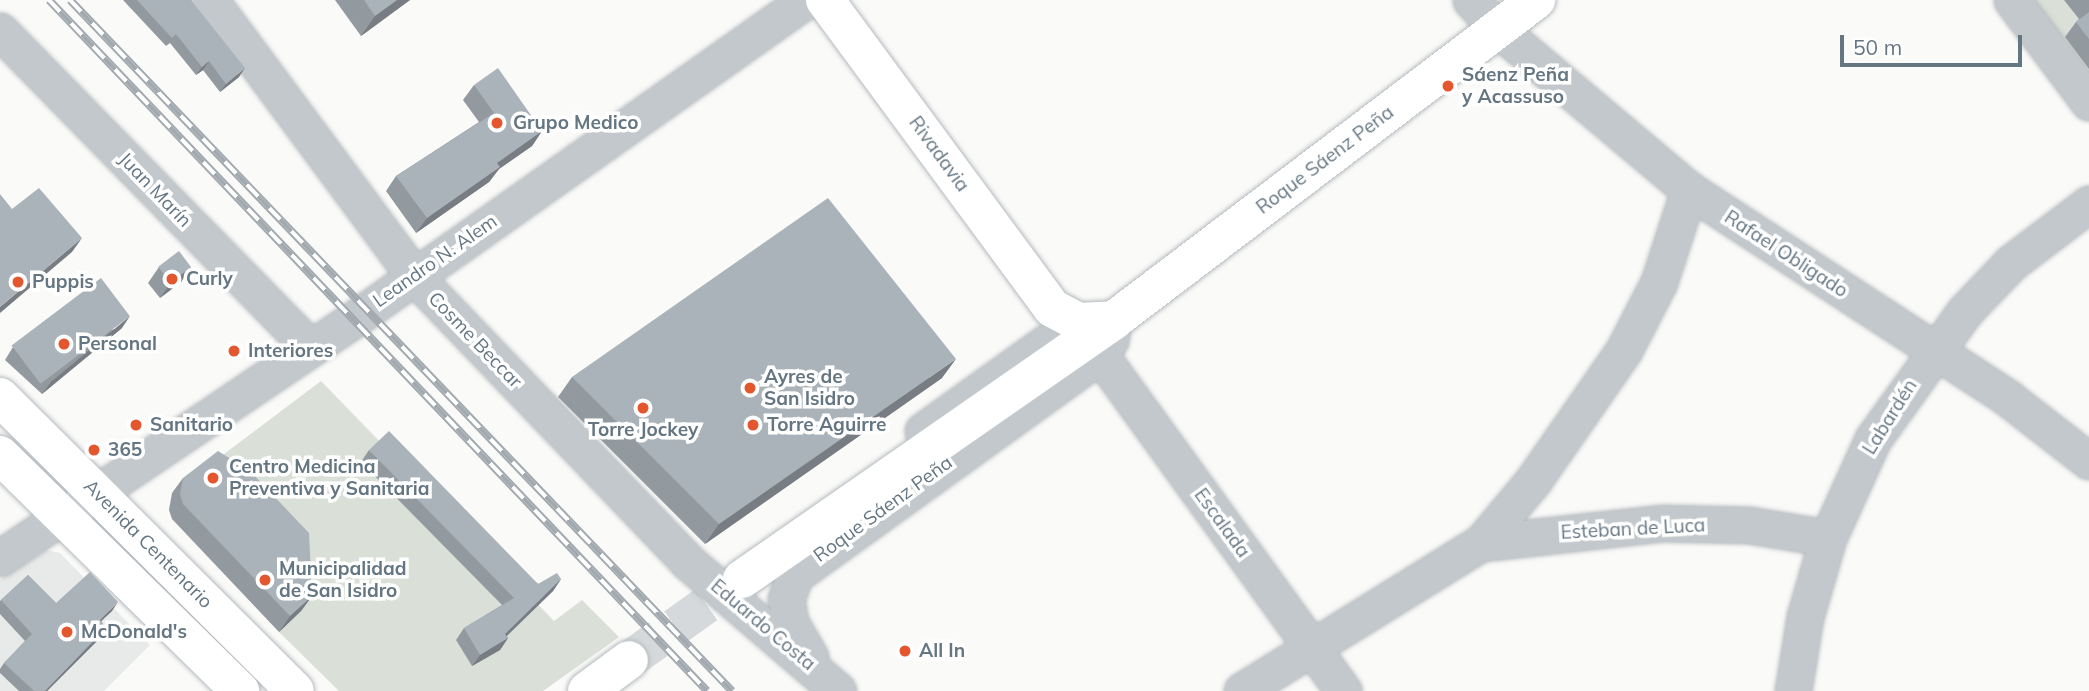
<!DOCTYPE html>
<meta charset="utf-8">
<style>
body{margin:0}
#map{position:relative;width:2089px;height:691px;overflow:hidden;background:#fafaf8;font-family:Mulish,sans-serif}
div>[style]{position:absolute}
.built>*{inset:0;background:#e8e9e9}
.green>*{inset:0;background:#dadfd7}
.major-tunnel>*{height:38px;margin-top:-19px;transform-origin:0;background:repeating-linear-gradient(90deg,#d5d9db 0 38px,transparent 0 57px)}
.roads{filter:drop-shadow(0 0 2px #b5babe) drop-shadow(0 0 2px #b5babe)}
.minor>*{height:35px;margin:-17.5px;padding:0 17.5px;transform-origin:17.5px;border-radius:17.5px;background:#c3c8cc}
.major>*{height:38px;margin:-19px;padding:0 19px;transform-origin:19px;border-radius:19px;background:#fff}
.rail>*{height:8px;margin-top:-4px;transform-origin:0;background:repeating-linear-gradient(90deg,#fff 0 16px,#a2aab0 0 32px);box-sizing:border-box;border-block:2px solid #a2aab0}
.wall>*{inset:0;background:#929a9f}
.shaded-wall>*{inset:0;background:#777d82}
.building>*{inset:0;background:#aab3b9;transform-origin:0 0}
.dots>*{width:19px;height:19px;translate:-50% -50%;box-sizing:border-box;border:4px solid #fff;border-radius:50%}
span{translate:-50% -50%;white-space:nowrap;text-align:center;line-height:1.15;-webkit-text-stroke:7px #fff;paint-order:stroke}
.poi-label{font-size:19px;color:#657683;font-weight:700}
.left{translate:0 -50%;text-align:left}
.street-label{font-size:19px;color:#657683}
.scale{position:absolute;left:1840px;top:35px;width:182px;height:32px;box-sizing:border-box;border:4px solid #657683;border-top:0;padding-left:9px;font-size:21px;line-height:24px;white-space:nowrap;color:#657683;-webkit-text-stroke:5px #fff;paint-order:stroke}
</style>
<div id="map">
<div class="built">
<div style="clip-path:polygon(46px 550px,60px 553px,150px 645px,104px 691px,0 691px,0 580px)"></div>
</div>
<div class="green">
<div style="clip-path:polygon(2014px 0,2089px 0,2089px 97px)"></div>
<div style="clip-path:polygon(321px 381px,554px 621px,582px 600px,619px 637px,543px 691px,339px 691px,279px 632px,208px 466px)"></div>
</div>
<div class="major-tunnel">
<div style="left:629px;top:660px;width:139px;rotate:-35.6deg"></div>
</div>
<div class="roads">
<div class="minor">
<div style="left:210px;top:0;width:343px;rotate:53.5deg"></div>
<div style="left:414px;top:276px;width:395px;rotate:46.2deg"></div>
<div style="left:687px;top:561px;width:199px;rotate:40.7deg"></div>
<div style="left:1471px;top:0;width:40px;rotate:47deg"></div>
<div style="left:1498px;top:29px;width:250px;rotate:40.1deg"></div>
<div style="left:1689px;top:190px;width:382px;rotate:33.1deg"></div>
<div style="left:2009px;top:399px;width:101px;rotate:37.8deg"></div>
<div style="left:2012px;top:0;width:128px;rotate:53deg"></div>
<div style="left:0;top:31px;width:443px;rotate:45.6deg"></div>
<div style="left:1100px;top:355px;width:415px;rotate:54.1deg"></div>
<div style="left:923px;top:431px;width:151px;rotate:-35.6deg"></div>
<div style="left:1481px;top:543px;width:182px;rotate:-6.3deg"></div>
<div style="left:1662px;top:523px;width:87px;rotate:1.3deg"></div>
<div style="left:1749px;top:525px;width:80px;rotate:9.3deg"></div>
<div style="left:0;top:558px;width:426px;rotate:-34deg"></div>
<div style="left:353px;top:320px;width:555px;rotate:-35.24deg"></div>
<div style="left:810px;top:657px;width:39px;rotate:-120deg"></div>
<div style="left:790px;top:623px;width:24px;rotate:-99deg"></div>
<div style="left:786px;top:599px;width:26px;rotate:-69deg"></div>
<div style="left:795px;top:575px;width:376px;rotate:-35.8deg"></div>
<div style="left:1100px;top:355px;width:18px;rotate:-56deg"></div>
<div style="left:1110px;top:340px;width:20px;rotate:-79deg"></div>
<div style="left:1242px;top:691px;width:281px;rotate:-31.8deg"></div>
<div style="left:1481px;top:543px;width:81px;rotate:-50deg"></div>
<div style="left:1533px;top:481px;width:160px;rotate:-55.2deg"></div>
<div style="left:1624px;top:350px;width:76px;rotate:-62.8deg"></div>
<div style="left:1659px;top:282px;width:97px;rotate:-71.9deg"></div>
<div style="left:1793px;top:691px;width:75px;rotate:-80.8deg"></div>
<div style="left:1805px;top:617px;width:82px;rotate:-73.8deg"></div>
<div style="left:1828px;top:538px;width:109px;rotate:-65.6deg"></div>
<div style="left:1873px;top:439px;width:158px;rotate:-54.3deg"></div>
<div style="left:1965px;top:311px;width:66px;rotate:-46.2deg"></div>
<div style="left:2011px;top:263px;width:98px;rotate:-37.1deg"></div>
</div>
<div class="major">
<div style="left:825px;top:0;width:383px;rotate:53.6deg"></div>
<div style="left:1052px;top:308px;width:30px;rotate:28deg"></div>
<div style="left:1078px;top:322px;width:36px;rotate:-3deg"></div>
<div style="left:0;top:397px;width:416px;rotate:44.9deg"></div>
<div style="left:0;top:455px;width:337px;rotate:44.5deg"></div>
<div style="left:742px;top:579px;width:453px;rotate:-34.8deg"></div>
<div style="left:1114px;top:320px;width:530px;rotate:-37.17deg"></div>
<div style="left:587px;top:691px;width:52px;rotate:-36.4deg"></div>
</div>
</div>
<div class="rail">
<div style="left:49px;top:0;width:954px;rotate:46.4deg"></div>
<div style="left:70px;top:0;width:957px;rotate:46.23deg"></div>
</div>
<div class="wall">
<div style="clip-path:polygon(123px 0,191px 0,239px 77px,220px 92px,203px 70px,196px 75px,170px 43px,166px 46px)"></div>
<div style="clip-path:polygon(335px 0,410px 0,361px 36px)"></div>
<div style="clip-path:polygon(2064px 0,2089px 0,2089px 69px,2065px 37px,2076px 22px,2079px 19px)"></div>
<div style="clip-path:polygon(474px 85px,542px 131px,532px 146px,499px 169px,489px 182px,416px 233px,386px 191px,396px 176px,479px 122px,463px 100px)"></div>
<div style="clip-path:polygon(159px 267px,191px 267px,181px 282px,160px 298px,148px 283px)"></div>
<div style="clip-path:polygon(122px 328px,42px 394px,5px 360px,13px 347px)"></div>
<div style="clip-path:polygon(572px 377px,942px 378px,705px 544px,558px 397px)"></div>
<div style="clip-path:polygon(369px 450px,538px 584px,561px 579px,553px 591px,507px 636px,508px 638px,500px 650px,472px 666px,456px 640px,464px 628px,502px 605px,361px 462px)"></div>
<div style="clip-path:polygon(183px 478px,312px 596px,301px 611px,279px 632px,172px 519px,169px 510px,172px 493px)"></div>
<div style="clip-path:polygon(28px 575px,56px 603px,112px 611px,101px 621px,106px 628px,101px 637px,47px 691px,19px 691px,0 673px,0 669px,4px 663px,25px 641px,0 614px,0 601px)"></div>
</div>
<div class="shaded-wall">
<div style="clip-path:polygon(397px 0,410px 0,361px 36px,375px 16px)"></div>
<div style="clip-path:polygon(209px 61px,203px 70px,196px 75px,202px 67px)"></div>
<div style="clip-path:polygon(245px 68px,239px 77px,220px 92px,226px 84px)"></div>
<div style="clip-path:polygon(542px 131px,532px 146px,499px 169px,489px 182px,416px 233px,427px 218px,497px 163px)"></div>
<div style="clip-path:polygon(82px 238px,72px 252px,0 313px,0 307px)"></div>
<div style="clip-path:polygon(191px 267px,181px 282px,160px 298px,171px 283px)"></div>
<div style="clip-path:polygon(130px 316px,122px 328px,42px 394px,51px 382px)"></div>
<div style="clip-path:polygon(956px 359px,942px 378px,705px 544px,719px 524px)"></div>
<div style="clip-path:polygon(561px 579px,553px 591px,499px 643px,508px 638px,500px 650px,472px 666px,480px 655px,505px 634px)"></div>
<div style="clip-path:polygon(312px 596px,301px 611px,279px 632px,290px 616px)"></div>
<div style="clip-path:polygon(118px 602px,112px 611px,94px 628px,100px 620px)"></div>
<div style="clip-path:polygon(106px 628px,101px 637px,47px 691px,45px 691px)"></div>
</div>
<div class="building">
<div style="clip-path:polygon(137px 0,191px 0,245px 68px,226px 84px,209px 61px,202px 67px,176px 34px,172px 38px)"></div>
<div style="clip-path:polygon(364px 0,397px 0,375px 16px)"></div>
<div style="clip-path:polygon(2089px 12px,2089px 39px,2076px 22px)"></div>
<div style="clip-path:polygon(498px 68px,542px 131px,497px 163px,500px 167px,427px 218px,396px 176px,494px 113px,474px 85px)"></div>
<div style="clip-path:polygon(39px 188px,82px 238px,0 307px,0 194px,12px 209px)"></div>
<div style="clip-path:polygon(828px 198px,956px 359px,719px 524px,572px 377px)"></div>
<div style="left:179px;top:251px;width:20px;height:26px;rotate:53deg"></div>
<div style="left:101px;top:278px;width:48px;height:112px;rotate:53deg"></div>
<div style="clip-path:polygon(389px 431px,538px 584px,557px 573px,561px 579px,505px 634px,508px 638px,480px 655px,464px 628px,514px 598px,369px 450px)"></div>
<div style="clip-path:polygon(218px 451px,250px 471px,309px 533px,312px 596px,290px 616px,183px 504px,180px 494px,183px 478px)"></div>
<div style="clip-path:polygon(90px 572px,118px 602px,100px 620px,106px 628px,45px 691px,34px 691px,4px 663px,32px 634px,1px 600px,28px 575px,56px 603px)"></div>
</div>
<div class="dots">
<div style="left:1448px;top:86px;background:#e4572e"></div>
<div style="left:497px;top:123px;background:#e4572e"></div>
<div style="left:172px;top:279px;background:#e4572e"></div>
<div style="left:18px;top:282px;background:#e4572e"></div>
<div style="left:64px;top:344px;background:#e4572e"></div>
<div style="left:234px;top:351px;background:#e4572e"></div>
<div style="left:750px;top:388px;background:#e4572e"></div>
<div style="left:643px;top:408px;background:#e4572e"></div>
<div style="left:136px;top:425px;background:#e4572e"></div>
<div style="left:753px;top:425px;background:#e4572e"></div>
<div style="left:94px;top:450px;background:#e4572e"></div>
<div style="left:213px;top:478px;background:#e4572e"></div>
<div style="left:265px;top:580px;background:#e4572e"></div>
<div style="left:67px;top:632px;background:#e4572e"></div>
<div style="left:905px;top:651px;background:#e4572e"></div>
</div>
<div class="poi-label">
<span class="left" style="left:1462px;top:86px">Sáenz Peña<br>y Acassuso</span>
<span class="left" style="left:513px;top:123px">Grupo Medico</span>
<span class="left" style="left:186px;top:279px">Curly</span>
<span class="left" style="left:32px;top:282px">Puppis</span>
<span class="left" style="left:78px;top:344px">Personal</span>
<span class="left" style="left:248px;top:351px">Interiores</span>
<span class="left" style="left:764px;top:388px">Ayres de<br>San Isidro</span>
<span class="left" style="left:150px;top:425px">Sanitario</span>
<span class="left" style="left:767px;top:425px">Torre Aguirre</span>
<span style="left:643px;top:430px">Torre Jockey</span>
<span class="left" style="left:108px;top:450px">365</span>
<span class="left" style="left:229px;top:478px">Centro Medicina<br>Preventiva y Sanitaria</span>
<span class="left" style="left:279px;top:580px">Municipalidad<br>de San Isidro</span>
<span class="left" style="left:81px;top:632px">McDonald's</span>
<span class="left" style="left:919px;top:651px">All In</span>
</div>
<div class="street-label">
<span style="left:939px;top:154px;rotate:54deg">Rivadavia</span>
<span style="left:1325px;top:160px;rotate:-37deg">Roque Sáenz Peña</span>
<span style="left:155px;top:190px;rotate:46deg">Juan Marín</span>
<span style="left:1786px;top:254px;rotate:33deg">Rafael Obligado</span>
<span style="left:435px;top:261px;rotate:-35deg">Leandro N. Alem</span>
<span style="left:475px;top:340px;rotate:46deg">Cosme Beccar</span>
<span style="left:1890px;top:417px;rotate:-58deg">Labardén</span>
<span style="left:883px;top:509px;rotate:-36deg">Roque Sáenz Peña</span>
<span style="left:1222px;top:523px;rotate:54deg">Escalada</span>
<span style="left:1633px;top:529px;rotate:-3deg">Esteban de Luca</span>
<span style="left:148px;top:544px;rotate:45deg">Avenida Centenario</span>
<span style="left:763px;top:625px;rotate:40deg">Eduardo Costa</span>
</div>
<div class="scale">50 m</div>
</div>
